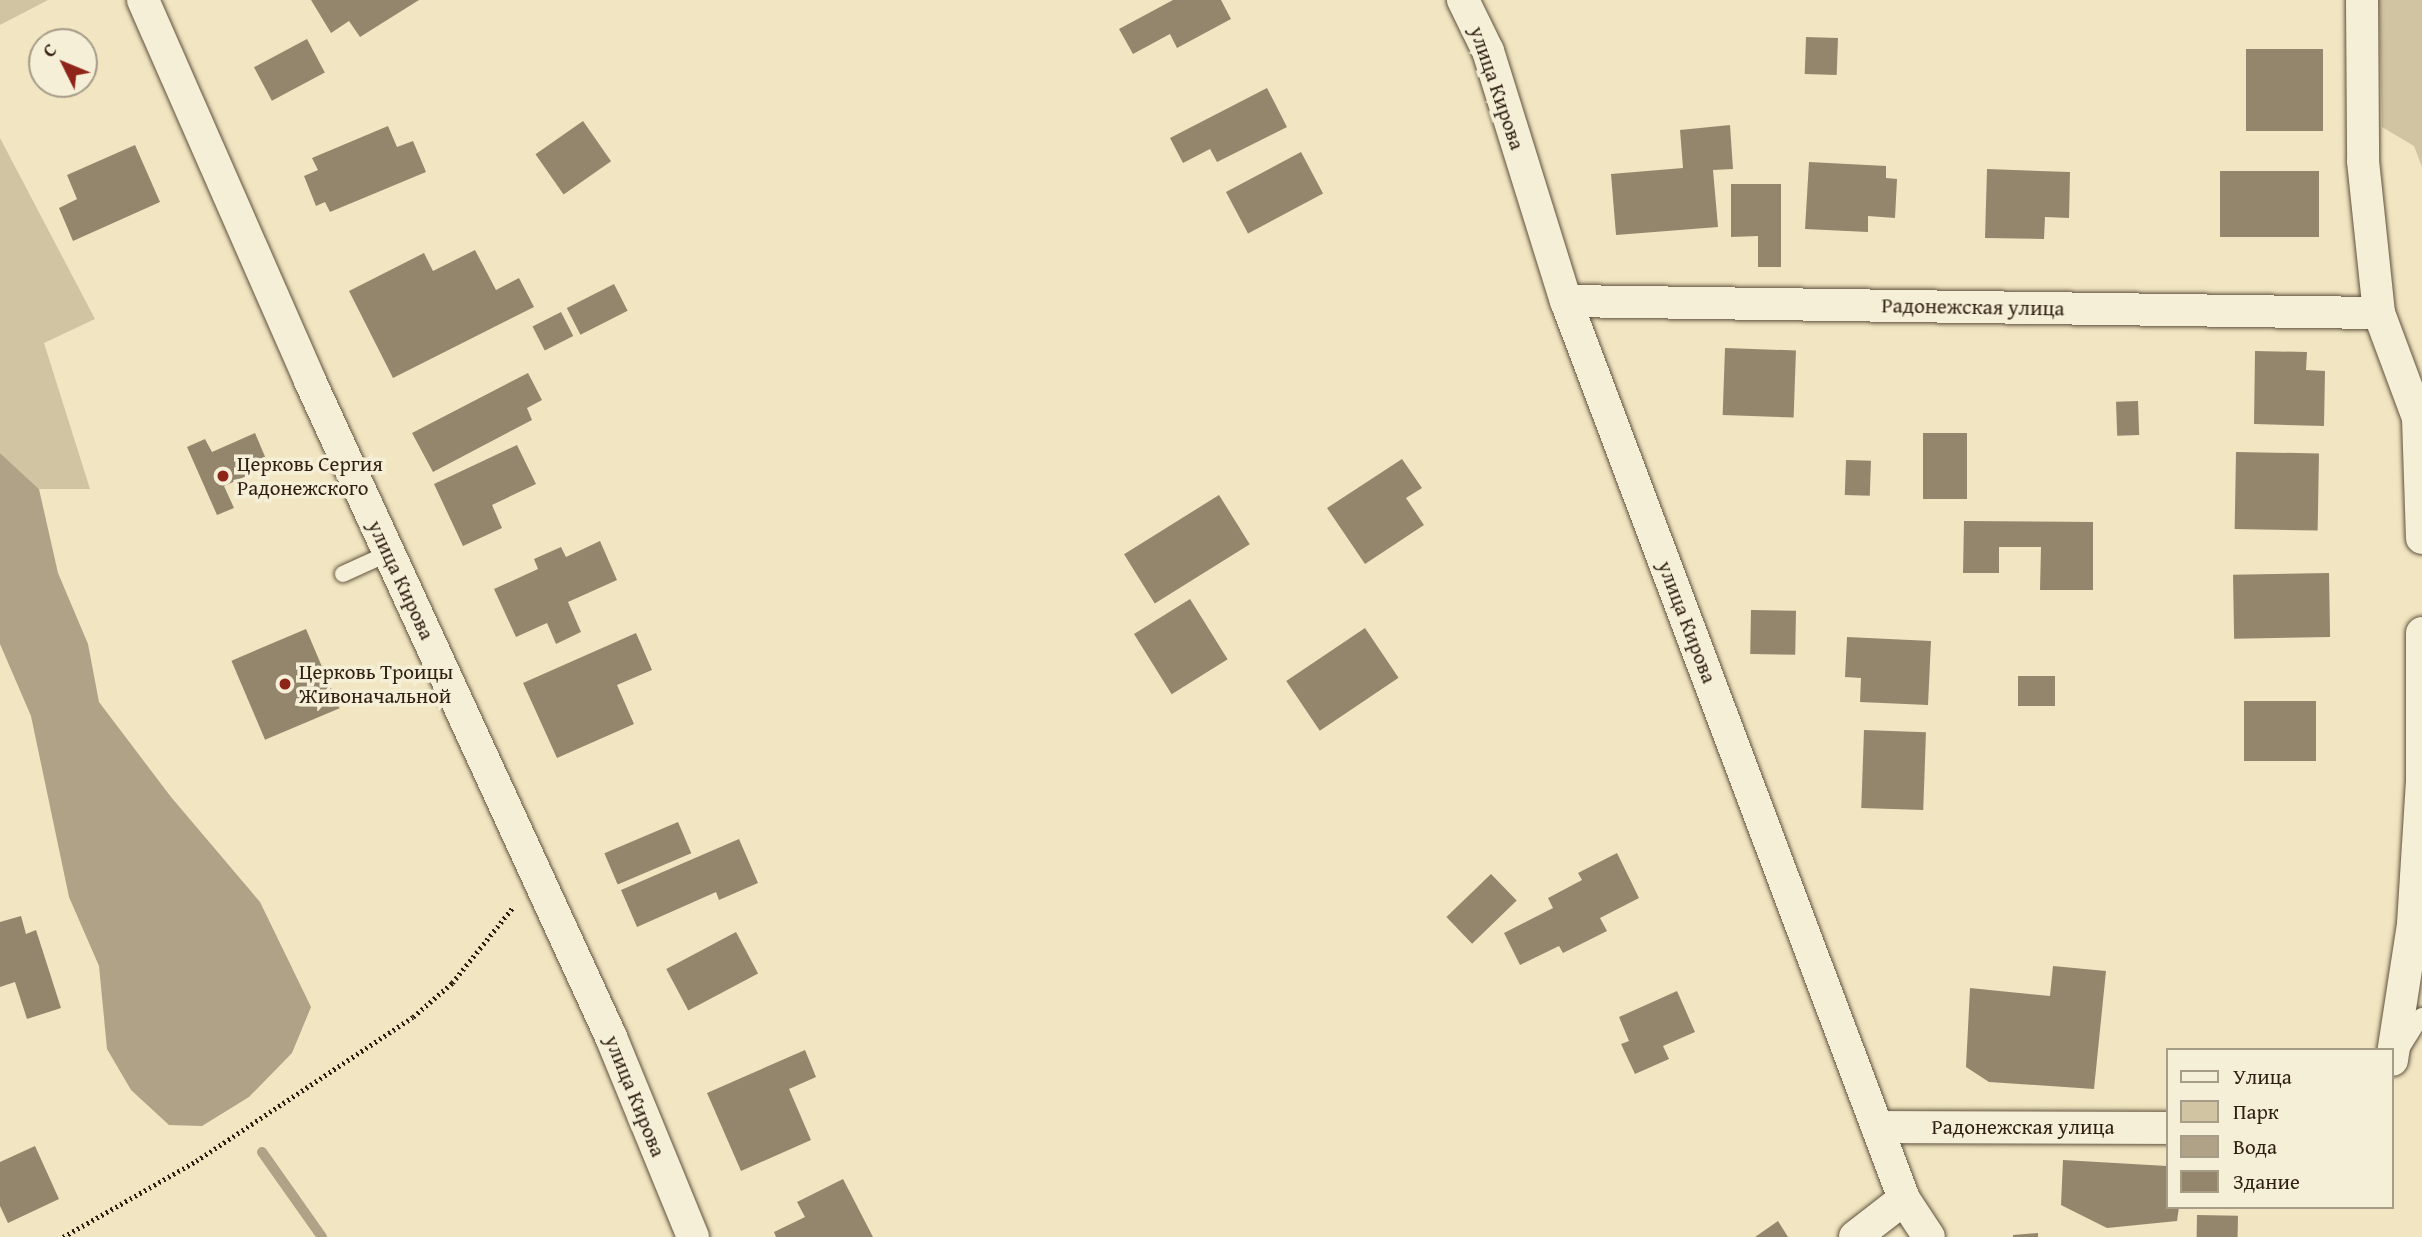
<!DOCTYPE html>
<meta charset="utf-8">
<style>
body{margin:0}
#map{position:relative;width:2422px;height:1237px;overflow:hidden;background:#f1e6c1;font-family:"Gentium Book Plus",serif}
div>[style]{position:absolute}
.green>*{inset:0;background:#d0c4a3}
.water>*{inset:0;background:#afa286}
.stream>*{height:10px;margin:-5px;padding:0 5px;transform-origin:5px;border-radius:5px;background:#afa286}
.building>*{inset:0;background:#94866d;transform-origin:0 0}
.path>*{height:4.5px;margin-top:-2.25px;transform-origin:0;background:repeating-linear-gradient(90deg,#2f1f12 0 2px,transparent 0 5.5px)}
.roads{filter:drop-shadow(0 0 2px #60513e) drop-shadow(0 0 2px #60513e)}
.service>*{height:16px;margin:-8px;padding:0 8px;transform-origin:8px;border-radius:8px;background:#f6efd7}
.minor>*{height:32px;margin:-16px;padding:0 16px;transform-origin:16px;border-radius:16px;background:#f6efd7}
.dots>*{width:19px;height:19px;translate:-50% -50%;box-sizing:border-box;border:4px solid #f6efd7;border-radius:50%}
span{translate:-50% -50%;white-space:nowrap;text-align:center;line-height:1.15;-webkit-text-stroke:7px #f6efd7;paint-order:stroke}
.street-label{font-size:21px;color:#2f1f12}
.poi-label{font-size:21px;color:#2f1f12}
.left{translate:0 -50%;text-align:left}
.legend{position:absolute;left:2166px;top:1048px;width:228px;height:161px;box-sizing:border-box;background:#f6efd7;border:2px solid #a69c88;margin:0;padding:9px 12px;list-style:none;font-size:21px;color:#2f1f12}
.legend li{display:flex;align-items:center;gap:14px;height:35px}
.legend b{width:35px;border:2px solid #a69c88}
.north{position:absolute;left:28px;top:28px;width:70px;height:70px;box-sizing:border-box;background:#f6efd7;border:2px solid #a69c88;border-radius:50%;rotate:313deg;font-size:19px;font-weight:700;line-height:28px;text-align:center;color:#2f1f12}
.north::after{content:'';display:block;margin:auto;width:24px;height:32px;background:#8f2418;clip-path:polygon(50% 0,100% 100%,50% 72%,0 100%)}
</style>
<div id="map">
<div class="green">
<div style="clip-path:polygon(0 0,48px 0,0 25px)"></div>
<div style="clip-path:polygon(2379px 0,2422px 0,2422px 167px,2414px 146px,2382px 127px)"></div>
<div style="clip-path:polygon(0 138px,95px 319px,44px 343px,90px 489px,39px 489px,0 453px)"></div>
</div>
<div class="water">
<div style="clip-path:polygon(0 453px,39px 489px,58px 573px,88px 644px,99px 702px,171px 797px,260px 902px,311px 1007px,292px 1053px,249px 1097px,202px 1126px,169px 1125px,131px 1090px,107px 1049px,99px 966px,69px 897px,31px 716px,0 644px)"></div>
</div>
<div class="stream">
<div style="left:262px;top:1152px;width:104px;rotate:54.8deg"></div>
</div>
<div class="building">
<div style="clip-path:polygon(311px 0,419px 0,360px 37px,349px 21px,331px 33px)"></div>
<div style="clip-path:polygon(1173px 0,1221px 0,1231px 19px,1177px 48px,1170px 34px,1133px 54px,1119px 29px)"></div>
<div style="left:1806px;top:37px;width:32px;height:37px;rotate:2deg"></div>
<div style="left:307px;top:39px;width:38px;height:60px;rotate:62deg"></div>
<div style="left:2246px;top:49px;width:77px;height:82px"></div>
<div style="clip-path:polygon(1267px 88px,1287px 127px,1217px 162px,1210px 149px,1183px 163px,1170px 138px)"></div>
<div style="left:583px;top:121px;width:49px;height:58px;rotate:55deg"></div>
<div style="clip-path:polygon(1730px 125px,1733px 169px,1713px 170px,1718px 227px,1616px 235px,1611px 174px,1683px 168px,1680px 130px)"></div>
<div style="clip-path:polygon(388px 126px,397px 147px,413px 141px,426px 172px,330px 212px,325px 202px,316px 206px,304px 176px,318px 170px,312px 158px)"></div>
<div style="clip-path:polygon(135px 145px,160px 202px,73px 241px,59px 208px,77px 199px,67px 175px)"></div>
<div style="left:1301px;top:152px;width:47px;height:85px;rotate:62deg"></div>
<div style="clip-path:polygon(1809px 162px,1886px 166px,1886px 178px,1897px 179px,1895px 218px,1868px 216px,1868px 232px,1805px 229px)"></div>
<div style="clip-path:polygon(1987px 169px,2070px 172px,2069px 218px,2045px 217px,2044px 239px,1985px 238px)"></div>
<div style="left:2220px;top:171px;width:99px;height:66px"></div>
<div style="clip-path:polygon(1731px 184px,1781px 184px,1781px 267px,1758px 267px,1758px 236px,1731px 237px)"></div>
<div style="clip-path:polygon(475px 250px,496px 290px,519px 278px,534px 307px,393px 378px,349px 291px,424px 253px,433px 271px)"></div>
<div style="left:614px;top:284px;width:30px;height:53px;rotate:63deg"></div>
<div style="left:561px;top:312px;width:27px;height:32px;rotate:63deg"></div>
<div style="left:1725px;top:348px;width:71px;height:67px;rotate:2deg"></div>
<div style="clip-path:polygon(2255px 351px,2307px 352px,2306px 370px,2325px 371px,2324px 426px,2254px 424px)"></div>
<div style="clip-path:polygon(528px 373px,542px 400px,527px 408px,532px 420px,433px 472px,412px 433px)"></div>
<div style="left:2138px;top:401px;width:34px;height:22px;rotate:88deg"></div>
<div style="clip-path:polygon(255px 433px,269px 466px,224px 486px,234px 508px,217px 515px,187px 447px,205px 439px,212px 452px)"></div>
<div style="left:1923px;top:433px;width:44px;height:66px"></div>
<div style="clip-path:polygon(517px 445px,536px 484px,492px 505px,502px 528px,463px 546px,434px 484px)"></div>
<div style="left:2236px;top:452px;width:83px;height:77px;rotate:1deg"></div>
<div style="clip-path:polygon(1402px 459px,1422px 488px,1406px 498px,1424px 525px,1365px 564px,1327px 508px)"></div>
<div style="left:1846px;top:460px;width:25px;height:35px;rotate:2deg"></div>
<div style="left:1219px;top:495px;width:58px;height:112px;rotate:58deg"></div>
<div style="clip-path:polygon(1964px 521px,2093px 522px,2093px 590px,2040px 590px,2041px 547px,1999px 547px,1999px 573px,1963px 573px)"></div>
<div style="clip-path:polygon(600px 541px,617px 580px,568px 602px,581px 632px,556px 644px,547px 623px,516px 637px,494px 589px,538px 569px,534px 559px,561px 547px,566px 557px)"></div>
<div style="left:2329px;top:573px;width:64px;height:96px;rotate:89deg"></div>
<div style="left:1190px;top:599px;width:71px;height:66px;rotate:58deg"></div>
<div style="left:1751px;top:610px;width:45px;height:44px;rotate:1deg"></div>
<div style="left:1365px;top:628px;width:60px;height:95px;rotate:56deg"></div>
<div style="left:306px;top:629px;width:86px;height:81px;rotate:67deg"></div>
<div style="clip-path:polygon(636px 633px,652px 670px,617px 685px,634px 724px,557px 758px,523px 683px)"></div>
<div style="clip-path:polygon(1847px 637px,1931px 641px,1928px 705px,1860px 702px,1861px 678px,1845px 677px)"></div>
<div style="left:2018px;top:676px;width:37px;height:30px"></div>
<div style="left:2244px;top:701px;width:72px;height:60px"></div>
<div style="left:1864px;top:730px;width:62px;height:78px;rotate:2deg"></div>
<div style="left:678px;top:822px;width:34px;height:80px;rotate:67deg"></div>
<div style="clip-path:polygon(739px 839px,758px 883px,719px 900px,716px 892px,637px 927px,621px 890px)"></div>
<div style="clip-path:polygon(1617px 853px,1639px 898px,1600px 918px,1607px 931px,1563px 953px,1559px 946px,1520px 965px,1504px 933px,1553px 908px,1548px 898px,1582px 880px,1578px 873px)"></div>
<div style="left:1491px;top:874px;width:37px;height:62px;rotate:46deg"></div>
<div style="clip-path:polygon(21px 916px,26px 934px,36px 930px,61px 1008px,27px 1019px,15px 982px,0 987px,0 922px)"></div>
<div style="left:736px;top:932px;width:47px;height:79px;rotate:62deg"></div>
<div style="clip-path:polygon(2053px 966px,2106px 971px,2094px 1089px,1989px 1082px,1966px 1067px,1970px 988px,2050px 996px)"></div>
<div style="clip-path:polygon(1677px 991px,1695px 1032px,1663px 1046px,1669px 1059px,1635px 1074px,1621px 1044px,1629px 1041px,1619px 1017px)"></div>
<div style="clip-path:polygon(805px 1050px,816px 1077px,789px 1089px,811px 1140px,741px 1171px,707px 1093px)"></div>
<div style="clip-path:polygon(35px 1146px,59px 1199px,8px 1223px,0 1206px,0 1162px)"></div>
<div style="clip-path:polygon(2063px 1160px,2167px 1166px,2168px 1207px,2179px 1207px,2177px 1221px,2107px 1228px,2061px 1205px)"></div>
<div style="clip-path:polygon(843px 1179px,873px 1237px,776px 1237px,774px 1232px,805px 1217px,797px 1202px)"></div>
<div style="left:2197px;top:1215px;width:41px;height:22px;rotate:1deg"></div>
<div style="clip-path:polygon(1778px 1221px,1788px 1237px,1755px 1237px)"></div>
<div style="clip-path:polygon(2038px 1233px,2038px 1237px,2013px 1237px,2013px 1235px)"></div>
</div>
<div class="path">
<div style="left:63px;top:1237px;width:153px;rotate:-29.7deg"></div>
<div style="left:196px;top:1161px;width:260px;rotate:-33.6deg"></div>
<div style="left:413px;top:1017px;width:52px;rotate:-41.1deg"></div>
<div style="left:452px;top:983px;width:97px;rotate:-51.2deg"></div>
</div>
<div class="roads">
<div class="service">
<div style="left:343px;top:574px;width:51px;rotate:-24.5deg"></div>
<div style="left:2401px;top:1049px;width:39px;rotate:-58deg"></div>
</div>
<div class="minor">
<div style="left:143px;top:0;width:416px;rotate:66.3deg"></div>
<div style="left:310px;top:381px;width:722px;rotate:65.35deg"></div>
<div style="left:611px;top:1037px;width:216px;rotate:67.7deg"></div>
<div style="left:1463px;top:0;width:57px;rotate:63.9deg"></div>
<div style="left:1488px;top:51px;width:262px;rotate:72.7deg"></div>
<div style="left:1566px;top:301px;width:960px;rotate:69.37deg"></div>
<div style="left:1904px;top:1199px;width:45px;rotate:56.7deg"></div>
<div style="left:2362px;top:0;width:161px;rotate:89.6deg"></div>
<div style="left:2363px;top:161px;width:153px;rotate:84deg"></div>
<div style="left:2379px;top:313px;width:112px;rotate:69.6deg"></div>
<div style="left:2418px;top:418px;width:120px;rotate:88.1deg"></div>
<div style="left:1566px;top:301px;width:813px;rotate:0.85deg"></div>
<div style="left:2392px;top:1060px;width:138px;rotate:-81.2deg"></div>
<div style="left:2413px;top:924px;width:142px;rotate:-86.4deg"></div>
<div style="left:2422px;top:782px;width:149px;rotate:-90deg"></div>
<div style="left:1877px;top:1127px;width:291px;rotate:0.2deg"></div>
<div style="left:1855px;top:1237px;width:62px;rotate:-37.8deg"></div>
</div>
</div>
<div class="dots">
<div style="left:223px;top:476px;background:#8f2418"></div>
<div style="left:285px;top:684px;background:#8f2418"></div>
</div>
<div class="street-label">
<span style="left:1497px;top:88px;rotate:71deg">улица Кирова</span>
<span style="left:1973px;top:307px;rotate:1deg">Радонежская улица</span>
<span style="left:401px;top:580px;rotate:65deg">улица Кирова</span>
<span style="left:1687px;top:622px;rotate:69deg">улица Кирова</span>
<span style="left:635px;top:1096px;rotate:68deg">улица Кирова</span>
<span style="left:2023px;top:1127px">Радонежская улица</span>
</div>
<div class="poi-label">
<span class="left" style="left:237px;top:476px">Церковь Сергия<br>Радонежского</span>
<span class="left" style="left:299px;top:684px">Церковь Троицы<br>Живоначальной</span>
</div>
<ul class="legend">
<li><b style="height:9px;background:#f6efd7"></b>Улица</li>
<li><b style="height:19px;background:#d0c4a3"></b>Парк</li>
<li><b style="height:19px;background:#afa286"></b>Вода</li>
<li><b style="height:19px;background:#94866d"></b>Здание</li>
</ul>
<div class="north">С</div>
</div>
